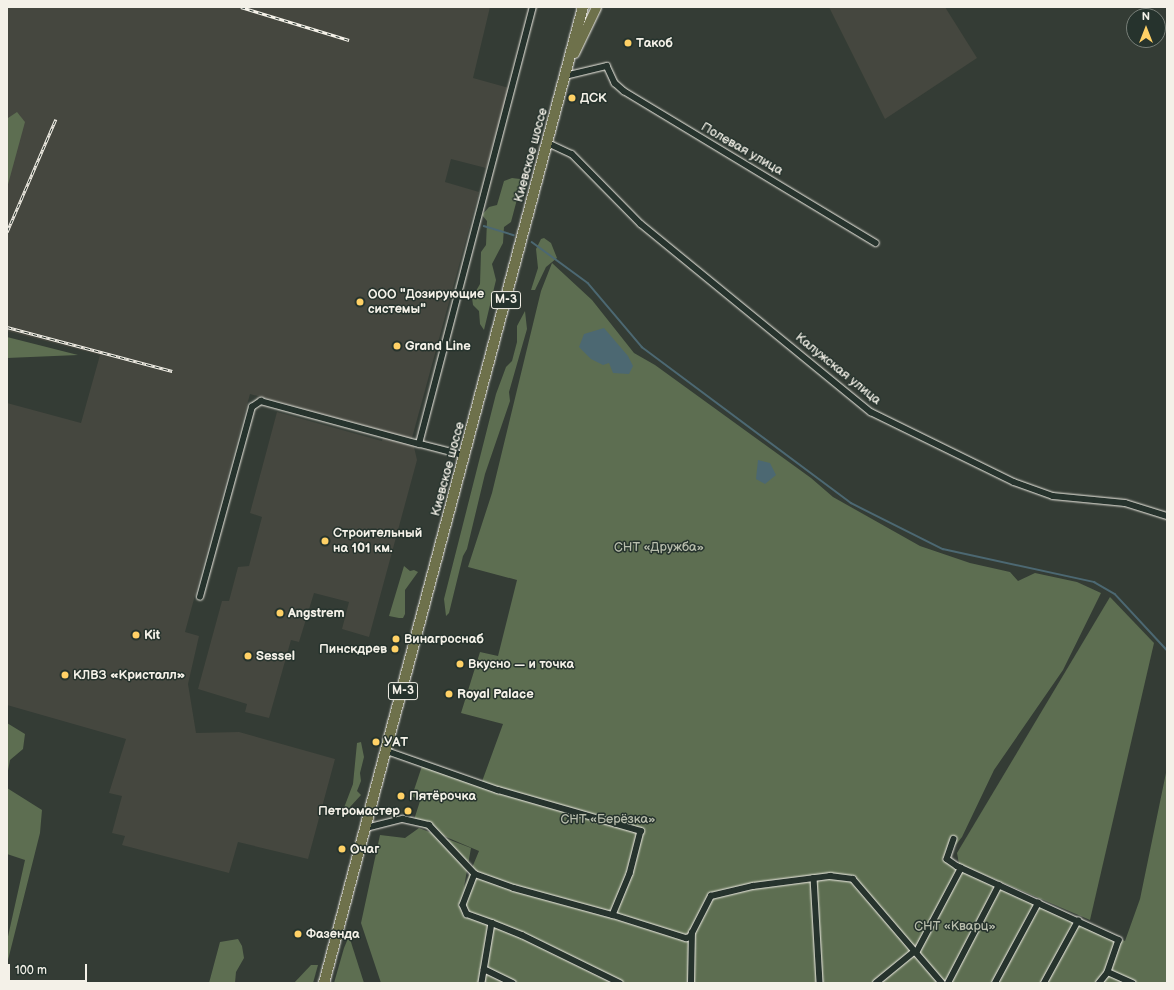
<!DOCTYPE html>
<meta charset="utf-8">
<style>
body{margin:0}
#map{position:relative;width:1174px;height:990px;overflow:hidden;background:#343c35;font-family:"Balsamiq Sans",sans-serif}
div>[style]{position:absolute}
.built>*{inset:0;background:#45473f}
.green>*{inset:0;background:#5d6e51}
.water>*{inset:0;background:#4c6872}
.stream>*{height:1.5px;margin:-0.75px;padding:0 0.75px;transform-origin:0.75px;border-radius:0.75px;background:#4c6872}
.roads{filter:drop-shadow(0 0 1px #f4f1e8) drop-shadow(0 0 1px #f4f1e8)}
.street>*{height:5.5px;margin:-2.75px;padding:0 2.75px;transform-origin:2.75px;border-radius:2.75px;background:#26332d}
.primary>*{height:9px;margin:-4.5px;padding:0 4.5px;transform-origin:4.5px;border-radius:4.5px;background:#6e714b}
.highway>*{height:10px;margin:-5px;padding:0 5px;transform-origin:5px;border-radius:5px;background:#6e714b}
.rail>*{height:3px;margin-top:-1.5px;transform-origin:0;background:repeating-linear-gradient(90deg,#26332d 0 4.5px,#f4f1e8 0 9px);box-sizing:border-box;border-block:1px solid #f4f1e8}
.dots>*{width:11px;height:11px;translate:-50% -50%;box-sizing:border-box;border:2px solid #26332d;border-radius:50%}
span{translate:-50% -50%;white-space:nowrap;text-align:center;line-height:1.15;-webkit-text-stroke:3px #26332d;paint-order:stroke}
.shield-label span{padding:1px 3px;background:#26332d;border:1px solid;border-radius:3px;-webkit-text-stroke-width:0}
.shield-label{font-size:12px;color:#f4f1e8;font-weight:700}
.poi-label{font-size:13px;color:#f4f1e8;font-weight:700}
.left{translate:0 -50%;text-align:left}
.right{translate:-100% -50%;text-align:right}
.street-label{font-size:13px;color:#f4f1e8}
.park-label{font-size:13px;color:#b8bdac}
.frame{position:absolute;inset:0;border:8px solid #f4f1e8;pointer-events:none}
.north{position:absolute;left:1126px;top:8px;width:40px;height:40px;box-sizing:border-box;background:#26332d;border:1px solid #787f78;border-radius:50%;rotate:0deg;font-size:11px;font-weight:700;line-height:16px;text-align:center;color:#f4f1e8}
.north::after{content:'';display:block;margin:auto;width:14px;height:18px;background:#ffd166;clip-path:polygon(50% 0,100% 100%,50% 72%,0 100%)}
.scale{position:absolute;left:8px;top:964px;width:79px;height:18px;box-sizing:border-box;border:2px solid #f4f1e8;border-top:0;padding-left:5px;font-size:12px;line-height:14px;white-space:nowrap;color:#f4f1e8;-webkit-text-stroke:3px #26332d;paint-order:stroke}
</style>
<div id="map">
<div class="built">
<div style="clip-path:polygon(7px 7px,490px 7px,473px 78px,509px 88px,486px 168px,451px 159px,445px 182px,479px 192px,412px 438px,417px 460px,369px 637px,342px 629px,349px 602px,314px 593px,299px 642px,291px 640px,269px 718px,245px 712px,247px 704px,198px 689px,222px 601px,229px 601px,238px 567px,249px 566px,262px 517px,250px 513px,277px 412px,382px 441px,385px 431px,250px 394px,185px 632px,199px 636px,188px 684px,196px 733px,239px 732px,335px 759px,308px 859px,238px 842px,229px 873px,122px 845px,125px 836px,112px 833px,122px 796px,109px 793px,126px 739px,7px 705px,7px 403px,81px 423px,100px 355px,7px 331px)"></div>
<div style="clip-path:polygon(829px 7px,945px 7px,977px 58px,885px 119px)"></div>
</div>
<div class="green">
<div style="clip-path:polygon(17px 112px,25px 122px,7px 188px,8px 118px)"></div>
<div style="clip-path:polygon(512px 178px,520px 179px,520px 188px,511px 222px,504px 227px,503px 243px,492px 264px,496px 280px,484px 330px,480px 324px,479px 311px,473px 305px,472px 298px,480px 284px,481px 252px,486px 245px,487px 221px,482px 215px,489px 207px,497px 205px,504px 181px)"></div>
<div style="clip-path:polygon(544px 238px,551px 243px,557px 258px,546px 267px,535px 290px,531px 290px,538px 268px,536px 249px,541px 239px)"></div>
<div style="clip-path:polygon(552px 263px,592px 300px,634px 353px,655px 365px,811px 478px,833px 497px,920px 546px,970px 563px,1010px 572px,1018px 581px,1035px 573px,1077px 582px,1101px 593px,1063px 670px,994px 770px,962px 837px,947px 856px,957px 864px,1125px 941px,1140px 899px,1167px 768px,1167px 983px,381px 983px,361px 923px,380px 835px,405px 838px,419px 828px,471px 848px,464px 887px,479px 851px,413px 823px,420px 801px,412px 796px,422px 766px,480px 787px,503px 724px,461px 713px,480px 652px,498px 656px,517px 580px,468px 567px,492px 493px,541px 291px)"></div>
<div style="clip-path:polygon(525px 311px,527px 329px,509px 392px,510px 401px,485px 474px,467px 549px,463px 556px,449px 613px,446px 616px,444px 599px,496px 394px,506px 367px,512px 361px,517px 342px,517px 326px)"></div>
<div style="clip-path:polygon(7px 337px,78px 355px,7px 358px)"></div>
<div style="clip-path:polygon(404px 566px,410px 571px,414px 570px,418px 572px,405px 590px,405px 614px,403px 618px,399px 618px,389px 616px)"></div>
<div style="clip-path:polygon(1110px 597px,1154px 643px,1090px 920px,959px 864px,957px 853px)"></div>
<div style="clip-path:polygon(7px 723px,25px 734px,23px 749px,10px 760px,7px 776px)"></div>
<div style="clip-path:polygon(361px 742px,364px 757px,360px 773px,361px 781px,357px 791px,361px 795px,350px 807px,350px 815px,345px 816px,342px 813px,353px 784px,357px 743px)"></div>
<div style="clip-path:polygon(7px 788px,42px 810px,40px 833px,7px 964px,7px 941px,25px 860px,7px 854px)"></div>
<div style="clip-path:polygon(349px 936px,364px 983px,334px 983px,344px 948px)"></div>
<div style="clip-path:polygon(238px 939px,242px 946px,244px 958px,236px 972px,235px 983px,209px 983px,220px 942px)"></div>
<div style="clip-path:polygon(311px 965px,318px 965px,313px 983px,294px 983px)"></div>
</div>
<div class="water">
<div style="clip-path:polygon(604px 328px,628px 356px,633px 366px,629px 374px,613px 373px,609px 363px,603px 365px,591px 359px,579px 347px,584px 334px)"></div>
<div style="clip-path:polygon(758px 460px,770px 463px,776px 475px,765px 484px,756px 479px)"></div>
</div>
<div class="stream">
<div style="left:484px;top:226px;width:31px;rotate:17deg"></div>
<div style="left:532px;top:242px;width:69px;rotate:36.2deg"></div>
<div style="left:588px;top:283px;width:84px;rotate:49.8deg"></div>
<div style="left:642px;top:347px;width:261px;rotate:36.7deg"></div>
<div style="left:851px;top:503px;width:103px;rotate:26.6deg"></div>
<div style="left:943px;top:549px;width:155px;rotate:12.3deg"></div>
<div style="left:1094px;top:582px;width:24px;rotate:30deg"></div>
<div style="left:1115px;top:594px;width:76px;rotate:47.1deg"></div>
</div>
<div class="roads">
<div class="street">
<div style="left:565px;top:76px;width:43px;rotate:-13.4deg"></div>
<div style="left:607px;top:66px;width:19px;rotate:65deg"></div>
<div style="left:615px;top:83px;width:12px;rotate:42deg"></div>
<div style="left:624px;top:91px;width:294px;rotate:31.1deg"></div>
<div style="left:548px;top:143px;width:26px;rotate:25deg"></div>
<div style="left:572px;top:154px;width:98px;rotate:45.4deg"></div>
<div style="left:641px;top:224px;width:297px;rotate:39.3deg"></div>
<div style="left:871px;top:412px;width:159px;rotate:26.1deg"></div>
<div style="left:1014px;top:482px;width:41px;rotate:19.7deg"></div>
<div style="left:1053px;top:496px;width:72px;rotate:5.6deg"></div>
<div style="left:1125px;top:503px;width:44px;rotate:17.2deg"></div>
<div style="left:465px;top:456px;width:48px;rotate:-165.4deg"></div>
<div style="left:419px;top:444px;width:452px;rotate:-75.4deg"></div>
<div style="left:200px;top:597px;width:197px;rotate:-74.7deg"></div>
<div style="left:252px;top:407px;width:11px;rotate:-34deg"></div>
<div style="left:261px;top:401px;width:164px;rotate:15.2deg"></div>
<div style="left:387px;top:751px;width:118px;rotate:19.4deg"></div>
<div style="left:498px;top:790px;width:149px;rotate:16deg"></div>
<div style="left:641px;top:831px;width:44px;rotate:104.3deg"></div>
<div style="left:630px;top:874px;width:44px;rotate:112.5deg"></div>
<div style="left:613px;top:915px;width:77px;rotate:17.5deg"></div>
<div style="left:686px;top:938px;width:4px;rotate:-14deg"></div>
<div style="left:690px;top:937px;width:46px;rotate:-62.9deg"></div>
<div style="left:711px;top:896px;width:43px;rotate:-13.4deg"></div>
<div style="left:753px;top:886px;width:78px;rotate:-7.4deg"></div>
<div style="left:830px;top:876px;width:23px;rotate:7deg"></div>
<div style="left:853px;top:879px;width:137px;rotate:49.4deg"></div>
<div style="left:366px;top:828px;width:38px;rotate:-14deg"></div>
<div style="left:403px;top:819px;width:27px;rotate:13deg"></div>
<div style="left:429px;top:825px;width:67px;rotate:46.8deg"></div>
<div style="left:475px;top:874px;width:41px;rotate:19.7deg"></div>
<div style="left:514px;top:888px;width:103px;rotate:15.3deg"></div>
<div style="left:954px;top:839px;width:21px;rotate:109deg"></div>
<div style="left:947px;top:859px;width:12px;rotate:35deg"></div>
<div style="left:957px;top:866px;width:178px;rotate:24.6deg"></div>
<div style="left:1119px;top:940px;width:34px;rotate:109deg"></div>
<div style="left:475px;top:874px;width:33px;rotate:111deg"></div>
<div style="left:463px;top:905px;width:10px;rotate:66deg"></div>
<div style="left:467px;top:914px;width:27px;rotate:20deg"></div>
<div style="left:492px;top:923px;width:61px;rotate:99.5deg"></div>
<div style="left:814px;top:878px;width:105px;rotate:86.7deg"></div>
<div style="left:492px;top:923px;width:32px;rotate:22deg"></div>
<div style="left:522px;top:935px;width:109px;rotate:26.1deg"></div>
<div style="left:916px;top:953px;width:96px;rotate:-62.1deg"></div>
<div style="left:484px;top:969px;width:32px;rotate:26deg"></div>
<div style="left:691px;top:983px;width:50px;rotate:-88.9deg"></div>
<div style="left:876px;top:983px;width:50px;rotate:-39.4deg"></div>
<div style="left:948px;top:983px;width:110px;rotate:-62.5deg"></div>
<div style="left:995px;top:983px;width:91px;rotate:-61.7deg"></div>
<div style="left:1044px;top:983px;width:71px;rotate:-61.3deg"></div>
<div style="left:1099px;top:983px;width:14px;rotate:-51deg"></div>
<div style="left:1108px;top:972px;width:27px;rotate:24deg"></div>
</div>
<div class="primary">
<div style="left:574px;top:53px;width:51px;rotate:-64.4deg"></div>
</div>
<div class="highway">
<div style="left:324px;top:983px;width:1010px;rotate:-75.14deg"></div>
</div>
</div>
<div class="rail">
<div style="left:241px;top:7px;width:113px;rotate:17deg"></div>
<div style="left:7px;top:232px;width:123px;rotate:-66.6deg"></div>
<div style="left:7px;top:327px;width:171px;rotate:14.9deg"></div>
</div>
<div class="dots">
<div style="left:628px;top:43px;background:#ffd166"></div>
<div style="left:572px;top:98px;background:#ffd166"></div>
<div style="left:360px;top:302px;background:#ffd166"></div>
<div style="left:397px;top:346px;background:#ffd166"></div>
<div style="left:325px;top:541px;background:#ffd166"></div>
<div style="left:280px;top:613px;background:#ffd166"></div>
<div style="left:136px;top:635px;background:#ffd166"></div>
<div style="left:396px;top:639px;background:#ffd166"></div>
<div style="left:395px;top:649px;background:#ffd166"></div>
<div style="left:248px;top:656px;background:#ffd166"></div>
<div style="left:460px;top:664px;background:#ffd166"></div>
<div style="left:65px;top:675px;background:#ffd166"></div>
<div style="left:449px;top:694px;background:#ffd166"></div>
<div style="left:376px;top:742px;background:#ffd166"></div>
<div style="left:401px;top:796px;background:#ffd166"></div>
<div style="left:408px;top:811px;background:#ffd166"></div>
<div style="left:342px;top:849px;background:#ffd166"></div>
<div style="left:298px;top:934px;background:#ffd166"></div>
</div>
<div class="shield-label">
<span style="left:506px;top:300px">М-3</span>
<span style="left:403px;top:691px">М-3</span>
</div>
<div class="poi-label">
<span class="left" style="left:636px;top:43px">Такоб</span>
<span class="left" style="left:580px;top:98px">ДСК</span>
<span class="left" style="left:368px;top:302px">ООО "Дозирующие<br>системы"</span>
<span class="left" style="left:405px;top:346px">Grand Line</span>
<span class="left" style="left:333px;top:541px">Строительный<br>на 101 км.</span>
<span class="left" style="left:288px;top:613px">Angstrem</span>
<span class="left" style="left:144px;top:635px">Kit</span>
<span class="left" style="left:404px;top:639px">Винагроснаб</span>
<span class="right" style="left:387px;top:649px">Пинскдрев</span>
<span class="left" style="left:256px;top:656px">Sessel</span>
<span class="left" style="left:468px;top:664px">Вкусно — и точка</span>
<span class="left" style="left:73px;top:675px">КЛВЗ «Кристалл»</span>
<span class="left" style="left:457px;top:694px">Royal Palace</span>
<span class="left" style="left:384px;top:742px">УАТ</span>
<span class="left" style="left:409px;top:796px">Пятёрочка</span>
<span class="right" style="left:400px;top:811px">Петромастер</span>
<span class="left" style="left:350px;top:849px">Очаг</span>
<span class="left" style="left:306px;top:934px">Фазенда</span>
</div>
<div class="street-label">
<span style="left:742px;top:149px;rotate:30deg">Полевая улица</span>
<span style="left:531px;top:155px;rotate:-75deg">Киевское шоссе</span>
<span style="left:838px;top:369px;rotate:39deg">Калужская улица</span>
<span style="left:448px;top:469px;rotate:-75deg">Киевское шоссе</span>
</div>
<div class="park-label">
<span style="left:659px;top:547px">СНТ «Дружба»</span>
<span style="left:608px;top:819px">СНТ «Берёзка»</span>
<span style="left:955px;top:926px">СНТ «Кварц»</span>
</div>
<div class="frame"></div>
<div class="north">N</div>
<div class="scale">100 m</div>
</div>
